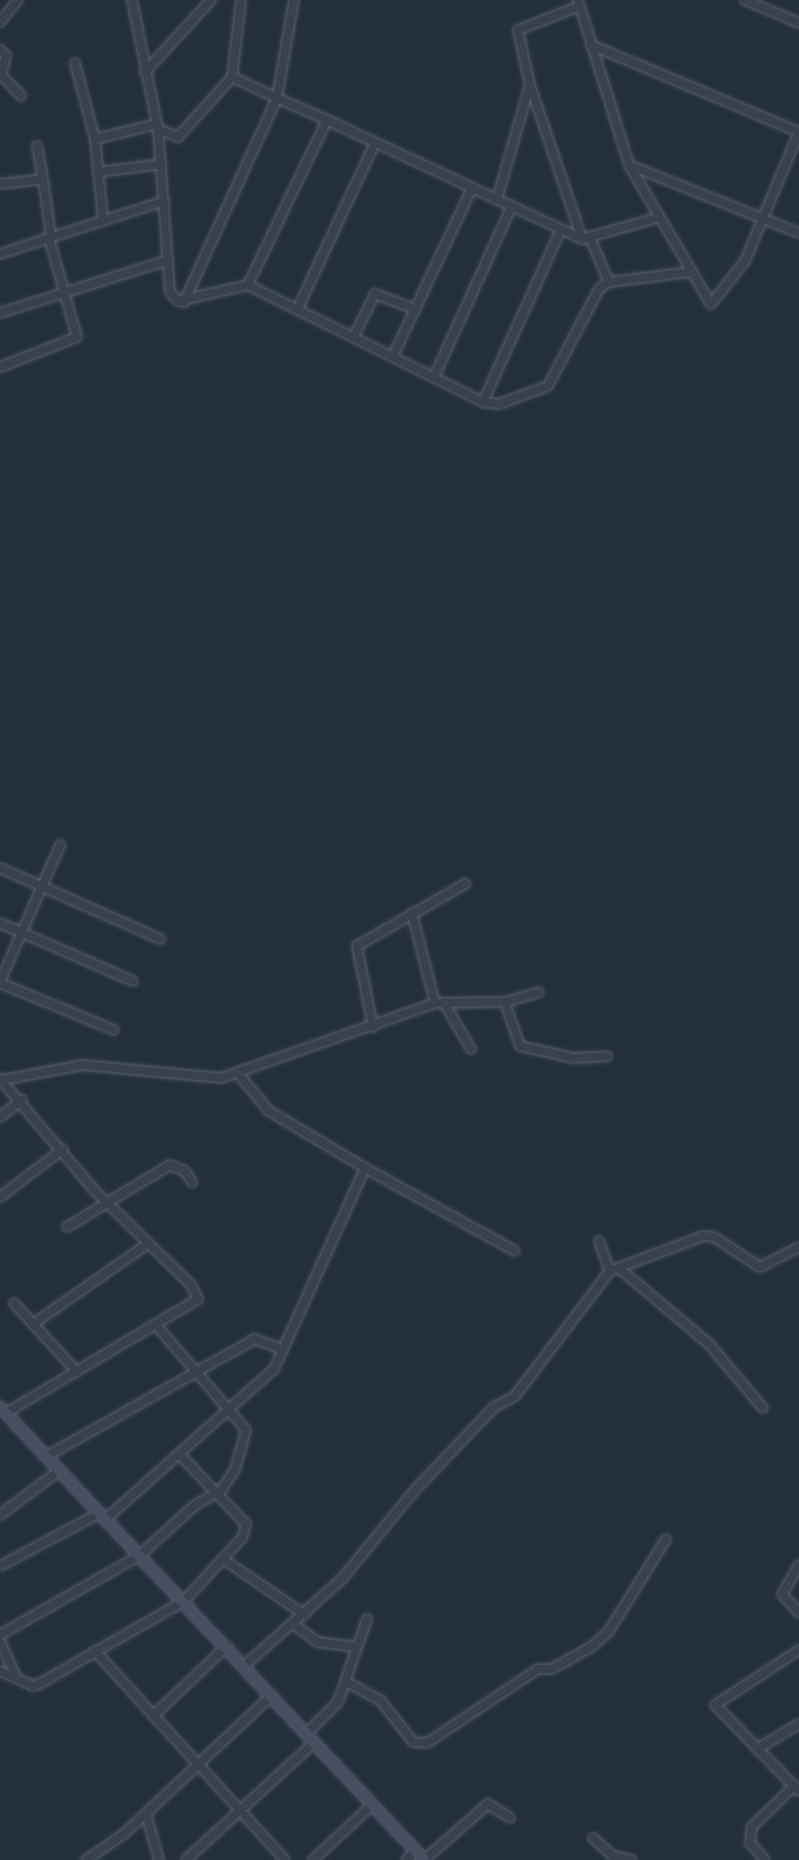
<!DOCTYPE html>
<style>
body{margin:0}
#map{position:relative;width:799px;height:1860px;overflow:hidden;background:#242f3e;font-family:"PT Sans Narrow",sans-serif}
div>[style]{position:absolute}
.roads{filter:drop-shadow(0 0 2px #565f6c) drop-shadow(0 0 2px #565f6c)}
.street>*{height:8px;margin:-4px;padding:0 4px;transform-origin:4px;border-radius:4px;background:#38414e}
.secondary>*{height:10px;margin:-5px;padding:0 5px;transform-origin:5px;border-radius:5px;background:#465061}
span{translate:-50% -50%;white-space:nowrap;text-align:center;line-height:1.15;-webkit-text-stroke:4.5px #1d2633;paint-order:stroke}
</style>
<div id="map">
<div class="roads">
<div class="street">
<div style="left:132px;top:0;width:132px;rotate:78.6deg"></div>
<div style="left:158px;top:129px;width:163px;rotate:85.8deg"></div>
<div style="left:170px;top:292px;width:12px;rotate:48deg"></div>
<div style="left:178px;top:301px;width:72px;rotate:-12.9deg"></div>
<div style="left:248px;top:285px;width:263px;rotate:26.5deg"></div>
<div style="left:483px;top:402px;width:16px;rotate:7deg"></div>
<div style="left:499px;top:404px;width:52px;rotate:-20.2deg"></div>
<div style="left:548px;top:386px;width:110px;rotate:-62.3deg"></div>
<div style="left:599px;top:289px;width:12px;rotate:-35deg"></div>
<div style="left:609px;top:282px;width:81px;rotate:-7.1deg"></div>
<div style="left:578px;top:0;width:173px;rotate:72.8deg"></div>
<div style="left:629px;top:165px;width:161px;rotate:59.5deg"></div>
<div style="left:711px;top:304px;width:55px;rotate:-51.7deg"></div>
<div style="left:745px;top:261px;width:140px;rotate:-67.3deg"></div>
<div style="left:745px;top:0;width:59px;rotate:23.1deg"></div>
<div style="left:0;top:22px;width:28px;rotate:-51deg"></div>
<div style="left:591px;top:45px;width:225px;rotate:22.7deg"></div>
<div style="left:0;top:50px;width:8px;rotate:40deg"></div>
<div style="left:6px;top:55px;width:21px;rotate:104deg"></div>
<div style="left:1px;top:75px;width:29px;rotate:46deg"></div>
<div style="left:75px;top:63px;width:79px;rotate:75.3deg"></div>
<div style="left:145px;top:72px;width:98px;rotate:-47.5deg"></div>
<div style="left:232px;top:77px;width:50px;rotate:25deg"></div>
<div style="left:277px;top:98px;width:99px;rotate:-80.2deg"></div>
<div style="left:530px;top:85px;width:56px;rotate:-102.3deg"></div>
<div style="left:518px;top:30px;width:66px;rotate:-21.2deg"></div>
<div style="left:327px;top:120px;width:281px;rotate:25deg"></div>
<div style="left:582px;top:239px;width:77px;rotate:-15.8deg"></div>
<div style="left:158px;top:129px;width:22px;rotate:22deg"></div>
<div style="left:178px;top:137px;width:81px;rotate:-48deg"></div>
<div style="left:232px;top:77px;width:78px;rotate:-83.3deg"></div>
<div style="left:37px;top:146px;width:34px;rotate:80deg"></div>
<div style="left:629px;top:165px;width:183px;rotate:21.8deg"></div>
<div style="left:98px;top:172px;width:64px;rotate:-7.1deg"></div>
<div style="left:0;top:184px;width:43px;rotate:-6.6deg"></div>
<div style="left:43px;top:179px;width:59px;rotate:82.1deg"></div>
<div style="left:497px;top:199px;width:119px;rotate:-73.9deg"></div>
<div style="left:530px;top:85px;width:163px;rotate:71.3deg"></div>
<div style="left:103px;top:220px;width:81px;rotate:-95.6deg"></div>
<div style="left:95px;top:139px;width:64px;rotate:-13.6deg"></div>
<div style="left:49px;top:238px;width:121px;rotate:-17.8deg"></div>
<div style="left:590px;top:238px;width:48px;rotate:66.6deg"></div>
<div style="left:0;top:254px;width:52px;rotate:-18.1deg"></div>
<div style="left:49px;top:238px;width:103px;rotate:74.2deg"></div>
<div style="left:77px;top:337px;width:83px;rotate:158.7deg"></div>
<div style="left:184px;top:302px;width:224px;rotate:-65.5deg"></div>
<div style="left:277px;top:98px;width:55px;rotate:23.7deg"></div>
<div style="left:327px;top:120px;width:183px;rotate:115.6deg"></div>
<div style="left:298px;top:308px;width:182px;rotate:-65deg"></div>
<div style="left:0;top:313px;width:176px;rotate:-17.5deg"></div>
<div style="left:354px;top:336px;width:47px;rotate:-63.4deg"></div>
<div style="left:375px;top:294px;width:43px;rotate:20.6deg"></div>
<div style="left:393px;top:356px;width:186px;rotate:-64.8deg"></div>
<div style="left:434px;top:377px;width:188px;rotate:-65.5deg"></div>
<div style="left:483px;top:402px;width:190px;rotate:-65.7deg"></div>
<div style="left:0;top:868px;width:175px;rotate:23.9deg"></div>
<div style="left:412px;top:913px;width:93px;rotate:75.7deg"></div>
<div style="left:0;top:923px;width:145px;rotate:23.6deg"></div>
<div style="left:0;top:982px;width:150px;rotate:-66.3deg"></div>
<div style="left:0;top:983px;width:123px;rotate:22.4deg"></div>
<div style="left:505px;top:1002px;width:46px;rotate:71.2deg"></div>
<div style="left:520px;top:1046px;width:54px;rotate:12.8deg"></div>
<div style="left:573px;top:1058px;width:34px;rotate:-3deg"></div>
<div style="left:444px;top:1003px;width:53px;rotate:59.6deg"></div>
<div style="left:373px;top:1027px;width:83px;rotate:-101.2deg"></div>
<div style="left:357px;top:946px;width:125px;rotate:-29.9deg"></div>
<div style="left:239px;top:1075px;width:47px;rotate:50.2deg"></div>
<div style="left:269px;top:1111px;width:112px;rotate:30.7deg"></div>
<div style="left:0;top:1079px;width:147px;rotate:49.7deg"></div>
<div style="left:95px;top:1191px;width:134px;rotate:44.4deg"></div>
<div style="left:191px;top:1285px;width:16px;rotate:63deg"></div>
<div style="left:198px;top:1299px;width:223px;rotate:149.3deg"></div>
<div style="left:2px;top:1080px;width:81px;rotate:-10.6deg"></div>
<div style="left:82px;top:1065px;width:140px;rotate:5.3deg"></div>
<div style="left:221px;top:1078px;width:227px;rotate:-19.3deg"></div>
<div style="left:435px;top:1003px;width:70px;rotate:-0.8deg"></div>
<div style="left:505px;top:1002px;width:35px;rotate:-16deg"></div>
<div style="left:0;top:1117px;width:28px;rotate:-38deg"></div>
<div style="left:0;top:1197px;width:79px;rotate:-37.3deg"></div>
<div style="left:67px;top:1227px;width:120px;rotate:-31deg"></div>
<div style="left:170px;top:1165px;width:16px;rotate:22deg"></div>
<div style="left:185px;top:1171px;width:13px;rotate:58deg"></div>
<div style="left:599px;top:1241px;width:32px;rotate:70deg"></div>
<div style="left:620px;top:1269px;width:115px;rotate:40.1deg"></div>
<div style="left:708px;top:1343px;width:85px;rotate:49.8deg"></div>
<div style="left:14px;top:1303px;width:93px;rotate:47.6deg"></div>
<div style="left:33px;top:1324px;width:141px;rotate:-34.9deg"></div>
<div style="left:47px;top:1456px;width:239px;rotate:-29.4deg"></div>
<div style="left:255px;top:1339px;width:30px;rotate:21deg"></div>
<div style="left:0;top:1515px;width:75px;rotate:-36.9deg"></div>
<div style="left:106px;top:1519px;width:225px;rotate:-41.8deg"></div>
<div style="left:274px;top:1369px;width:221px;rotate:-65.6deg"></div>
<div style="left:365px;top:1168px;width:171px;rotate:29deg"></div>
<div style="left:223px;top:1559px;width:99px;rotate:34.3deg"></div>
<div style="left:2px;top:1565px;width:111px;rotate:-28deg"></div>
<div style="left:799px;top:1565px;width:34px;rotate:120deg"></div>
<div style="left:782px;top:1594px;width:25px;rotate:48deg"></div>
<div style="left:294px;top:1624px;width:29px;rotate:38deg"></div>
<div style="left:317px;top:1642px;width:40px;rotate:7.1deg"></div>
<div style="left:0;top:1635px;width:161px;rotate:-29.7deg"></div>
<div style="left:140px;top:1555px;width:73px;rotate:-42.2deg"></div>
<div style="left:194px;top:1506px;width:33px;rotate:-31deg"></div>
<div style="left:222px;top:1489px;width:23px;rotate:-56deg"></div>
<div style="left:235px;top:1470px;width:41px;rotate:-74.6deg"></div>
<div style="left:246px;top:1430px;width:137px;rotate:-130.6deg"></div>
<div style="left:0;top:1641px;width:39px;rotate:66deg"></div>
<div style="left:799px;top:1650px;width:100px;rotate:146.8deg"></div>
<div style="left:715px;top:1705px;width:120px;rotate:45.7deg"></div>
<div style="left:95px;top:1651px;width:282px;rotate:47.7deg"></div>
<div style="left:245px;top:1665px;width:130px;rotate:-41.6deg"></div>
<div style="left:342px;top:1579px;width:114px;rotate:-50.7deg"></div>
<div style="left:414px;top:1491px;width:115px;rotate:-46.4deg"></div>
<div style="left:493px;top:1408px;width:25px;rotate:-29deg"></div>
<div style="left:515px;top:1396px;width:157px;rotate:-52.8deg"></div>
<div style="left:610px;top:1271px;width:99px;rotate:-20.6deg"></div>
<div style="left:703px;top:1236px;width:11px;rotate:5deg"></div>
<div style="left:714px;top:1237px;width:55px;rotate:33.1deg"></div>
<div style="left:760px;top:1267px;width:44px;rotate:-27.1deg"></div>
<div style="left:0;top:1671px;width:36px;rotate:24deg"></div>
<div style="left:33px;top:1686px;width:9px;rotate:-21deg"></div>
<div style="left:41px;top:1683px;width:165px;rotate:-29.8deg"></div>
<div style="left:184px;top:1601px;width:86px;rotate:-47.4deg"></div>
<div style="left:242px;top:1538px;width:15px;rotate:-74deg"></div>
<div style="left:246px;top:1524px;width:97px;rotate:-133.7deg"></div>
<div style="left:347px;top:1682px;width:38px;rotate:29deg"></div>
<div style="left:380px;top:1700px;width:53px;rotate:51.8deg"></div>
<div style="left:413px;top:1742px;width:14px;rotate:4deg"></div>
<div style="left:427px;top:1743px;width:133px;rotate:-33.7deg"></div>
<div style="left:538px;top:1669px;width:14px"></div>
<div style="left:552px;top:1669px;width:48px;rotate:-29.7deg"></div>
<div style="left:594px;top:1645px;width:21px;rotate:-43deg"></div>
<div style="left:609px;top:1631px;width:108px;rotate:-58.2deg"></div>
<div style="left:153px;top:1716px;width:102px;rotate:-43.4deg"></div>
<div style="left:307px;top:1733px;width:44px;rotate:-45deg"></div>
<div style="left:338px;top:1702px;width:88px;rotate:-70.7deg"></div>
<div style="left:757px;top:1749px;width:49px;rotate:-30.8deg"></div>
<div style="left:146px;top:1814px;width:48px;rotate:74.2deg"></div>
<div style="left:593px;top:1838px;width:27px;rotate:42deg"></div>
<div style="left:613px;top:1856px;width:19px;rotate:12deg"></div>
<div style="left:86px;top:1860px;width:46px;rotate:-34.4deg"></div>
<div style="left:124px;top:1834px;width:203px;rotate:-43.2deg"></div>
<div style="left:186px;top:1860px;width:175px;rotate:-42.5deg"></div>
<div style="left:313px;top:1860px;width:82px;rotate:-43deg"></div>
<div style="left:406px;top:1860px;width:14px;rotate:-45deg"></div>
<div style="left:424px;top:1860px;width:85px;rotate:-41.2deg"></div>
<div style="left:488px;top:1804px;width:26px;rotate:32deg"></div>
<div style="left:765px;top:1860px;width:23px;rotate:-131deg"></div>
<div style="left:750px;top:1843px;width:16px;rotate:-83deg"></div>
<div style="left:752px;top:1827px;width:56px;rotate:-44.3deg"></div>
</div>
<div class="secondary">
<div style="left:0;top:1407px;width:620px;rotate:46.89deg"></div>
</div>
</div>
</div>
